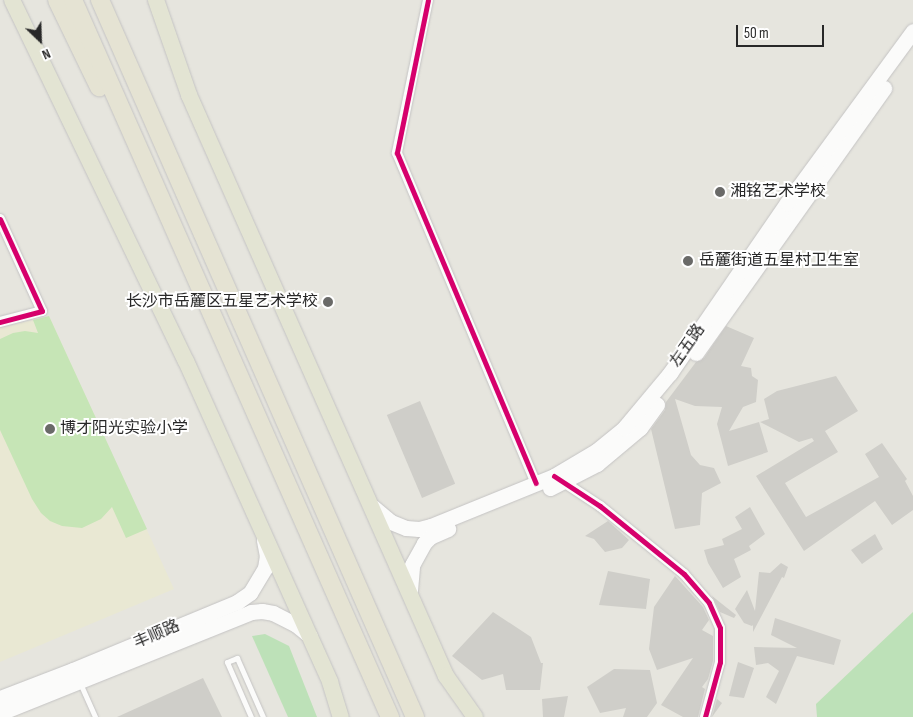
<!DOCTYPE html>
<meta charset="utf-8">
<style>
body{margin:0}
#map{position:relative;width:913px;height:717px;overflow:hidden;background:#e6e5de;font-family:"Sofia Sans Condensed","Noto Sans SC",sans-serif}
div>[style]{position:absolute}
.education>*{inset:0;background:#e9e8d3}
.green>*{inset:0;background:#bde1b8}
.pitch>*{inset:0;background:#c6e5b6}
.building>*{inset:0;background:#cfcec9;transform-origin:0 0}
.roads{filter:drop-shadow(0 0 1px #c4c3c3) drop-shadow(0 0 1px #c4c3c3)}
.service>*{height:5px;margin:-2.5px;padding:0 2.5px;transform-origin:2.5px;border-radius:2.5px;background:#fbfbfa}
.minor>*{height:10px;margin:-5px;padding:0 5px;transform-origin:5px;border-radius:5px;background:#fbfbfa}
.secondary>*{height:15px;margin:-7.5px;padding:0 7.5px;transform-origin:7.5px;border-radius:7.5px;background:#fbfbfa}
.primary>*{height:16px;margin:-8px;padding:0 8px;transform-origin:8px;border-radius:8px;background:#e3e4d3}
.trunk>*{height:18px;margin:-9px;padding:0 9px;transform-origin:9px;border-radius:9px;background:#e5e3d3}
.cycleway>*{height:5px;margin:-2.5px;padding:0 2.5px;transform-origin:2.5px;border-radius:2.5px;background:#d6006c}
.dots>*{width:14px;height:14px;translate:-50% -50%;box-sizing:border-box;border:2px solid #fff;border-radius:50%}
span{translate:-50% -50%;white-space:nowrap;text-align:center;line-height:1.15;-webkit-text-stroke:4px #fff;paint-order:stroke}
.poi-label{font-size:16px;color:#282828}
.left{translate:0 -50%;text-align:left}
.right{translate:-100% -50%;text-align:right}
.street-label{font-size:16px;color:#282828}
.north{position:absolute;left:15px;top:15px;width:50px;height:50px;-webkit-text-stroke:4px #fff;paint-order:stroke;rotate:156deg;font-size:14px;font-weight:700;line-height:20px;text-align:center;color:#282828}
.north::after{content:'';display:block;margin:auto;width:18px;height:22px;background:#282828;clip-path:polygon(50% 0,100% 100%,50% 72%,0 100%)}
.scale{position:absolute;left:736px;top:25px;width:88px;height:22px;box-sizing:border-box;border:2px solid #282828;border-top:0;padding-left:6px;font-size:15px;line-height:18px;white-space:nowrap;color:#282828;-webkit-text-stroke:4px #fff;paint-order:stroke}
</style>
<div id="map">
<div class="education">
<div style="clip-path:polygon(49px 316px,174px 589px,0 662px,0 328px)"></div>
</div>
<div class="green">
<div style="clip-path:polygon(913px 612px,913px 717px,817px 717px,816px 704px)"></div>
<div style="clip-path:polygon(265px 634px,289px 646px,317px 717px,288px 717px,252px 636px)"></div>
</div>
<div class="pitch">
<div style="clip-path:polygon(49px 316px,147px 529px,126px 538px,112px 507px,101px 519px,82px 528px,62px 526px,50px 521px,41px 513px,32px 499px,0 430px,0 339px,13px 333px,25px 331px,38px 333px,33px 320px)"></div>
</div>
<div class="building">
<div style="clip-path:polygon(726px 326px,754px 338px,741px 366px,751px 368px,752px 376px,758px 380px,756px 402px,743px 407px,729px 431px,759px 422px,768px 452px,728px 466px,717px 424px,722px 407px,695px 406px,675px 399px,691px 455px,700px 465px,714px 468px,721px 483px,702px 493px,700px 525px,675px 529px,651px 429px,665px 410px,666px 402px,696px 362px,704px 358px)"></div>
<div style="clip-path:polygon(836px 376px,858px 411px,825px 431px,838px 452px,785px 483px,806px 517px,879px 477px,865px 454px,882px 443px,907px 479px,905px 481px,913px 496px,913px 510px,892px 525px,875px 501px,804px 551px,756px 476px,814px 441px,812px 438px,799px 442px,760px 422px,769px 419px,764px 399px,777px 391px)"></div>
<div style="left:420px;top:401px;width:90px;height:36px;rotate:67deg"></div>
<div style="clip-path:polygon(750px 507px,765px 534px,749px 546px,751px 550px,734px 559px,741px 577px,723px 588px,708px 563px,704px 550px,724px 545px,722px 539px,742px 529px,735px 517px)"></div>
<div style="clip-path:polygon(608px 521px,629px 540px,622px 548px,605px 552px,594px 539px,585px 536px)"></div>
<div style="clip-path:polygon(875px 534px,883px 549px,862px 564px,851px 550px)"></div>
<div style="clip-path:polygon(781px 563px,788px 567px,784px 578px,782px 577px,753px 632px,753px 625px,752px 626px,744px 623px,735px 609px,747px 590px,755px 611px,759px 572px,770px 573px)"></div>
<div style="clip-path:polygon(608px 571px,650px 579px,646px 609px,599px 605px)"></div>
<div style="clip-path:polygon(675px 576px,703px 607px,709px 620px,702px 630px,713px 636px,713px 661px,708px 679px,702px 687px,705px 689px,698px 717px,683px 717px,661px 705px,693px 658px,657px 670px,649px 649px,654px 607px)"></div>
<div style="clip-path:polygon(712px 596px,736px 615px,734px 618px,720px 612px)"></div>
<div style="clip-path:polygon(493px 612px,531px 637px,541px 663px,543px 663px,540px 690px,506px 690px,503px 674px,482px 680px,452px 656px)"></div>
<div style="clip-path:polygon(775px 618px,841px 640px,834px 665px,797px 656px,776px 704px,766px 697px,779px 671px,768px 663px,756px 665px,754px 647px,797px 648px,771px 635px)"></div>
<div style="clip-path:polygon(738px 662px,754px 668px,744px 698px,729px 696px)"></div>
<div style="clip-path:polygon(614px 669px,650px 670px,657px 703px,647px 717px,623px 717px,626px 708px,600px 713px,587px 687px)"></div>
<div style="clip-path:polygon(203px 678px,222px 717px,117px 717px)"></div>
<div style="clip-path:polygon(568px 696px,564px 717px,543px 717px,542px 699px)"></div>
<div style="clip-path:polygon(717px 699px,722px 703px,712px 717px)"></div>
</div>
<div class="roads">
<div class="service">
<div style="left:80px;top:683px;width:37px;rotate:66deg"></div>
<div style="left:251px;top:717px;width:60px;rotate:-113.6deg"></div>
<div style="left:227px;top:662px;width:11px;rotate:-22deg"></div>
<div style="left:237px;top:658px;width:64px;rotate:66.2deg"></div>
</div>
<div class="minor">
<div style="left:428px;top:0;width:156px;rotate:101.5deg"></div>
<div style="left:397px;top:153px;width:358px;rotate:67.2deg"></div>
<div style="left:0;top:219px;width:101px;rotate:65.5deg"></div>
<div style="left:42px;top:311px;width:43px;rotate:165.3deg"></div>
<div style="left:559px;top:479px;width:49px;rotate:33.4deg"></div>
<div style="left:600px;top:506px;width:108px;rotate:39deg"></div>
<div style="left:684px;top:574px;width:38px;rotate:49deg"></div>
<div style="left:709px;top:603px;width:27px;rotate:66deg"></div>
<div style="left:720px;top:628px;width:34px;rotate:90deg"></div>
<div style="left:720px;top:662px;width:57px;rotate:105.3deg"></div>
</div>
<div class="secondary">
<div style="left:696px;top:353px;width:325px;rotate:-54.6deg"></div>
<div style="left:550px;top:488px;width:53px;rotate:-27.1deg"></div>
<div style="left:597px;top:464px;width:56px;rotate:-39.9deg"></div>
<div style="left:640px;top:428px;width:29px;rotate:-54deg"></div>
<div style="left:373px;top:507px;width:23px;rotate:40deg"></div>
<div style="left:391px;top:522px;width:16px;rotate:22deg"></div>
<div style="left:406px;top:528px;width:13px;rotate:4deg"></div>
<div style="left:419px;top:529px;width:12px;rotate:-14deg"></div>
<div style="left:431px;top:526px;width:133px;rotate:-22.1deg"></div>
<div style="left:554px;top:476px;width:49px;rotate:-30.8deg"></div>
<div style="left:596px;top:451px;width:36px;rotate:-39deg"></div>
<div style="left:624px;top:428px;width:72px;rotate:-50.1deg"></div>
<div style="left:670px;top:373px;width:206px;rotate:-55.5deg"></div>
<div style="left:787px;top:203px;width:213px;rotate:-53.8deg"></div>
<div style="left:410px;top:590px;width:25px;rotate:-85deg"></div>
<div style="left:412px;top:565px;width:25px;rotate:-61deg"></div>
<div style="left:424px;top:543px;width:8px;rotate:-45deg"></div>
<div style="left:430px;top:537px;width:20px;rotate:-24deg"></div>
<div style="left:0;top:698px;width:78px;rotate:-21deg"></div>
<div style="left:73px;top:670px;width:178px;rotate:-22.5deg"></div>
<div style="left:237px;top:602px;width:16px;rotate:-35deg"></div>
<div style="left:250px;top:593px;width:29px;rotate:-59deg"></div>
<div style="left:265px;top:568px;width:12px;rotate:-81deg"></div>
<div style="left:267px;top:556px;width:16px;rotate:-101deg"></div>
<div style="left:0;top:713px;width:271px;rotate:-21.9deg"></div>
<div style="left:251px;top:612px;width:11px;rotate:-5deg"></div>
<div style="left:262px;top:611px;width:11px;rotate:10deg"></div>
<div style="left:273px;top:613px;width:25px;rotate:27deg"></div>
<div style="left:295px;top:624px;width:19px;rotate:39deg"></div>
</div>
<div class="primary">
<div style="left:12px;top:0;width:401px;rotate:64.3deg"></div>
<div style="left:186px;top:361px;width:352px;rotate:65.8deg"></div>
<div style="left:330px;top:682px;width:37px;rotate:73deg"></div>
<div style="left:156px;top:0;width:101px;rotate:70.8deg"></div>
<div style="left:189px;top:95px;width:635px;rotate:66.14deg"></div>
<div style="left:446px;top:676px;width:50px;rotate:54.7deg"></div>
</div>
<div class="trunk">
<div style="left:57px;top:0;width:97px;rotate:64.2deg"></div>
<div style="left:73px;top:0;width:784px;rotate:66.15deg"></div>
<div style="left:100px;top:0;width:783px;rotate:66.28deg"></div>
</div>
</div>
<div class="cycleway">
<div style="left:428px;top:0;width:156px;rotate:101.5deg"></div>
<div style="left:397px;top:153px;width:358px;rotate:67.2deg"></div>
<div style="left:0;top:219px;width:101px;rotate:65.5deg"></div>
<div style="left:42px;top:311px;width:43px;rotate:165.3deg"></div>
<div style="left:554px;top:476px;width:55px;rotate:33.1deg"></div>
<div style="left:600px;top:506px;width:108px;rotate:39deg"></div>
<div style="left:684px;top:574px;width:38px;rotate:49deg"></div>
<div style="left:709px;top:603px;width:27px;rotate:66deg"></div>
<div style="left:720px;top:628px;width:34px;rotate:90deg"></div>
<div style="left:720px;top:662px;width:57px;rotate:105.3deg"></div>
</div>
<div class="dots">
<div style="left:720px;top:192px;background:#6a6a68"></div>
<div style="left:688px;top:261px;background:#6a6a68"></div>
<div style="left:328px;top:302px;background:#6a6a68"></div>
<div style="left:50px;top:429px;background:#6a6a68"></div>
</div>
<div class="poi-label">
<span class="left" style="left:730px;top:192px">湘铭艺术学校</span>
<span class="left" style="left:699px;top:261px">岳麓街道五星村卫生室</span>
<span class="right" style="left:318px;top:302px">长沙市岳麓区五星艺术学校</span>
<span class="left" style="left:60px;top:429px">博才阳光实验小学</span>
</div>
<div class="street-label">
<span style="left:688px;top:346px;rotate:-55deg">左五路</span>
<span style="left:157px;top:635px;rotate:-23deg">丰顺路</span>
</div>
<div class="north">N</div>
<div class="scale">50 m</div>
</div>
